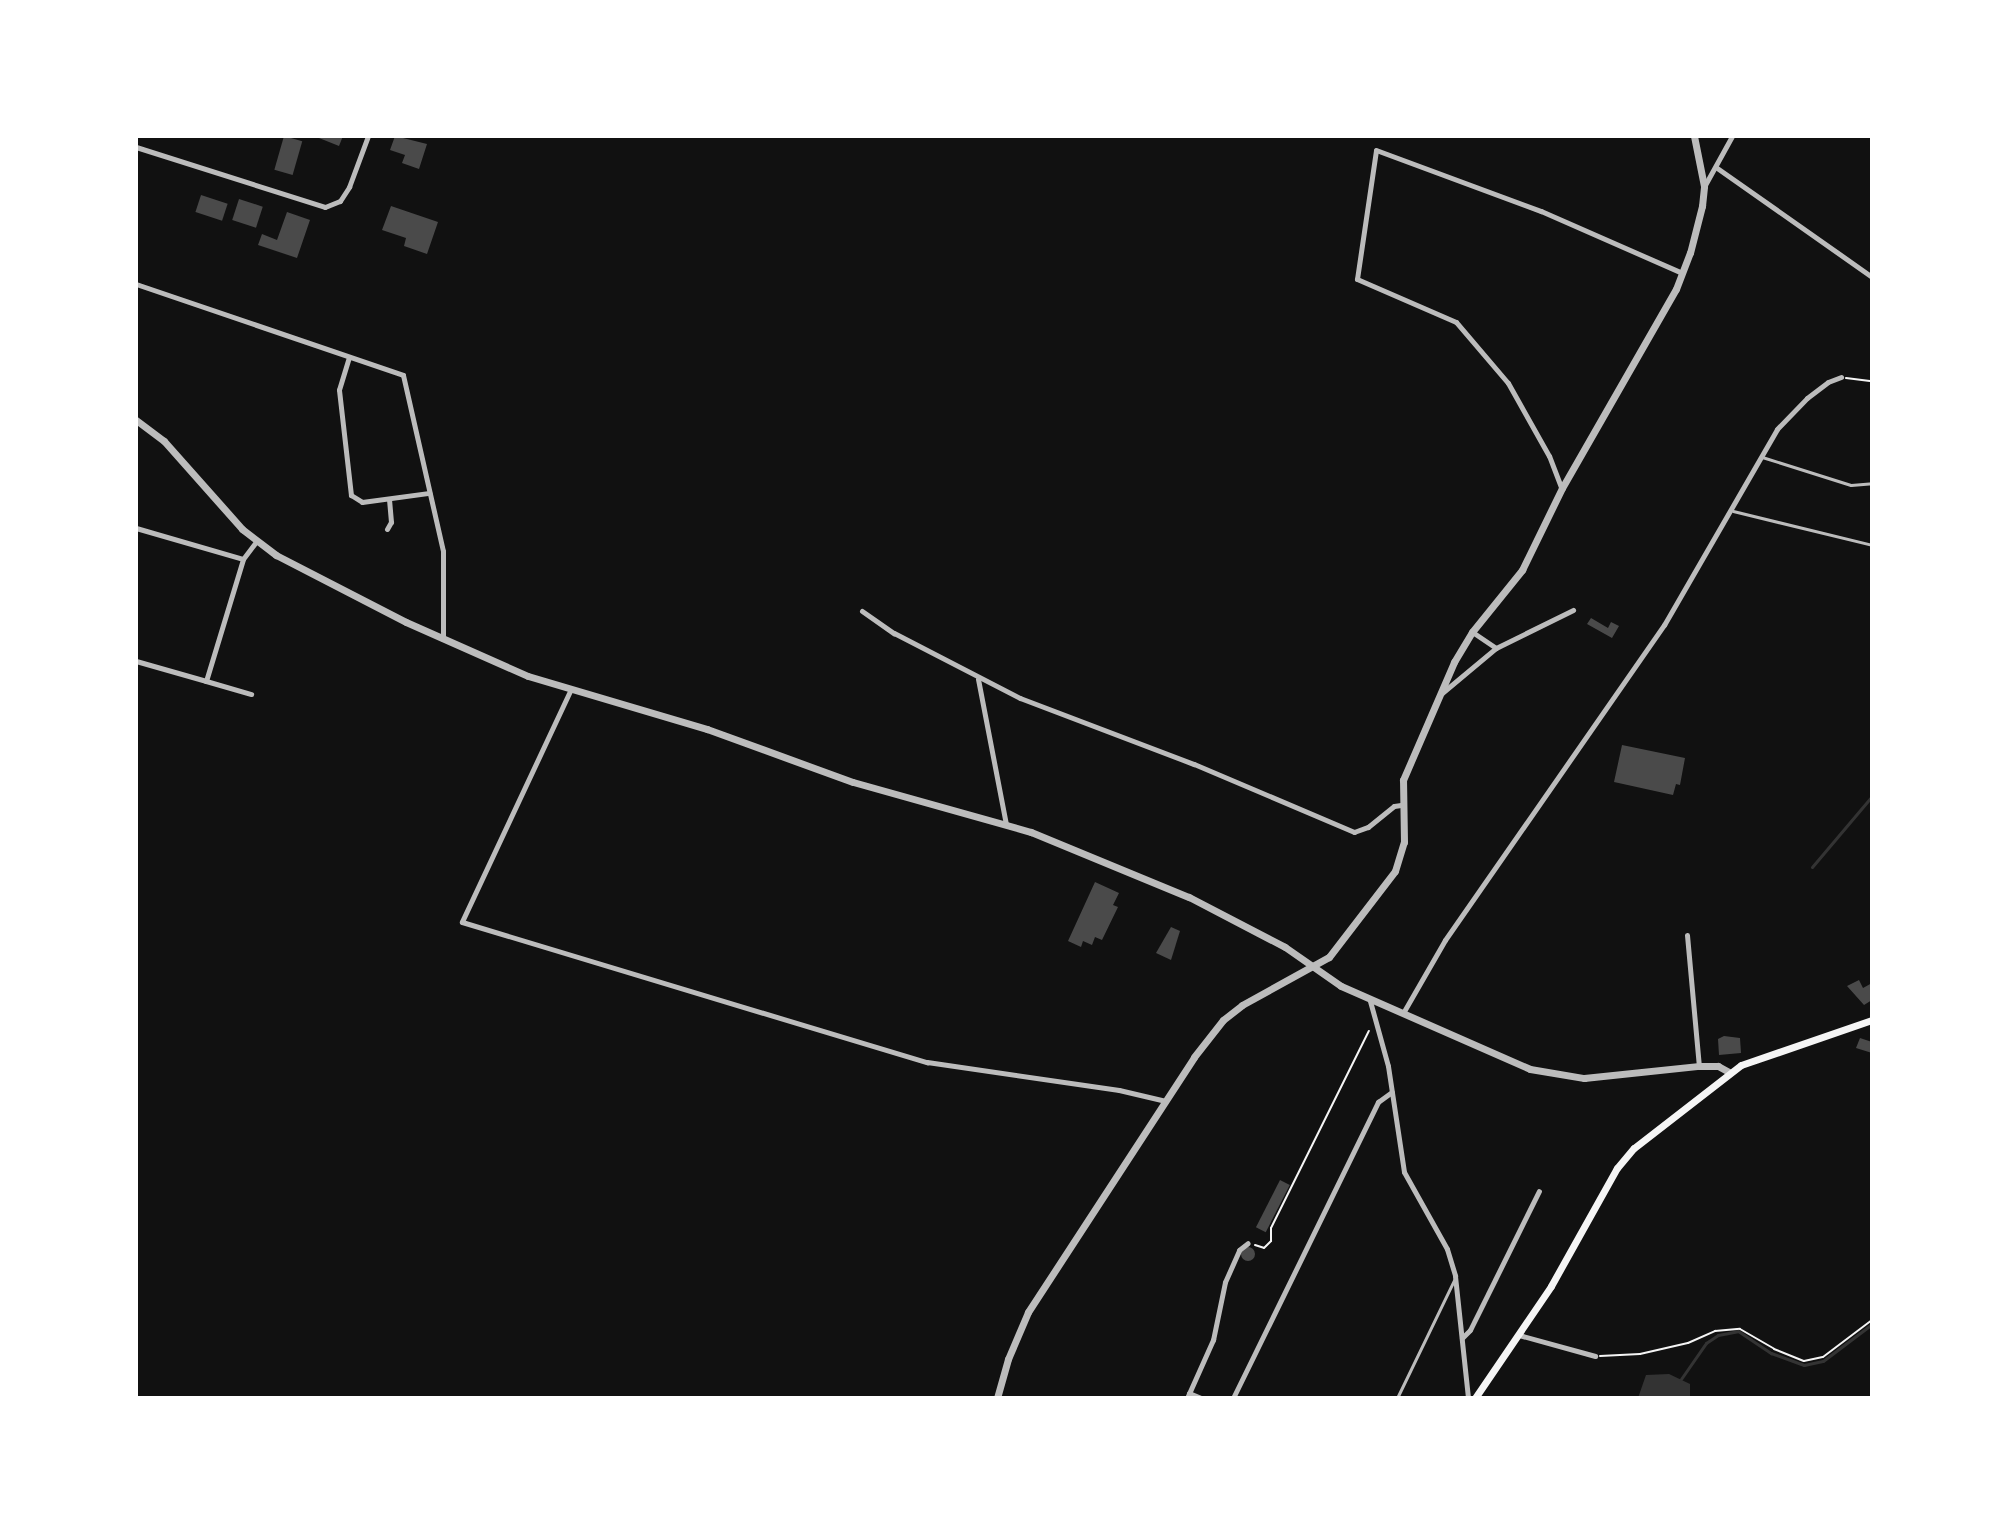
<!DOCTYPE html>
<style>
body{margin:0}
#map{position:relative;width:2008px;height:1534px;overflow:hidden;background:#111;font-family:"Crimson Pro",serif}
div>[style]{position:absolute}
.water>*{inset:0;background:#333}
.stream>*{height:3px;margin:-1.5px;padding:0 1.5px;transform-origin:1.5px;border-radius:1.5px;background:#333}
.building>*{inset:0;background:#4a4a4a;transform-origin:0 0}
.round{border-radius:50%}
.path>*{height:2px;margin:-1px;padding:0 1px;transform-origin:1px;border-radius:1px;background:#f5f5f5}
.service>*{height:3px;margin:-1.5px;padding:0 1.5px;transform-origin:1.5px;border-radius:1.5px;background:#bcbcbc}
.minor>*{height:5px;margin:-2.5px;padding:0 2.5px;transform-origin:2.5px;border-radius:2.5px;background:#bcbcbc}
.tertiary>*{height:7px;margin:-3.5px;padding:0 3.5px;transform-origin:3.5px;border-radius:3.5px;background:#bcbcbc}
.secondary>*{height:7px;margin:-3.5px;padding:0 3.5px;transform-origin:3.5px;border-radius:3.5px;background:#f5f5f5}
span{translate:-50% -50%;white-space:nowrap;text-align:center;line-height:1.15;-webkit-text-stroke:6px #fff;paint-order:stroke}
.frame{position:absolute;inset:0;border:138px solid #fff;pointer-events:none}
</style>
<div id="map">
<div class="water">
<div style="clip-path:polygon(1669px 1374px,1690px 1384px,1690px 1398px,1638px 1398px,1646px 1375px)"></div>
</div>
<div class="stream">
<div style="left:1812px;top:867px;width:93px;rotate:-49.8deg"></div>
<div style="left:1681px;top:1379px;width:44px;rotate:-55.2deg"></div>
<div style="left:1706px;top:1343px;width:14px;rotate:-34deg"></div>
<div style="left:1718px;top:1335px;width:20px;rotate:-11deg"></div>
<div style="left:1738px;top:1331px;width:40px;rotate:34deg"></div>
<div style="left:1771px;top:1353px;width:35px;rotate:20deg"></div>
<div style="left:1804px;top:1365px;width:19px;rotate:-12deg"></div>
<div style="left:1823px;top:1361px;width:61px;rotate:-37.1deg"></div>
</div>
<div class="building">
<div style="left:284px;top:136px;width:19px;height:35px;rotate:16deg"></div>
<div style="clip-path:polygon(314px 136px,343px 136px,339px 146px)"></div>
<div style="clip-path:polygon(395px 136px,427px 144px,419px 169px,402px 163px,405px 155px,390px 150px)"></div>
<div style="left:201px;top:195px;width:28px;height:18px;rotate:18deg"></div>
<div style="left:239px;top:199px;width:25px;height:22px;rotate:18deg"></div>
<div style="clip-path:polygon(391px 206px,438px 222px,427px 254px,404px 246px,406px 238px,382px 230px)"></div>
<div style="clip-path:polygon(287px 212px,310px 220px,297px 258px,258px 245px,262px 234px,277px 240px)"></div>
<div style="clip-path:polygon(1591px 618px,1608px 628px,1611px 622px,1619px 626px,1612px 638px,1587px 624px)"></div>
<div style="clip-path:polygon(1622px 745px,1685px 758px,1680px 785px,1676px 784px,1673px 795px,1614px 782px)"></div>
<div style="clip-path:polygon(1095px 882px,1119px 893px,1113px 905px,1118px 907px,1102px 940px,1095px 937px,1092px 945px,1083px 941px,1081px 947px,1068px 941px)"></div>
<div style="clip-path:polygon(1171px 927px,1180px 931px,1171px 960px,1156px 953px)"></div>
<div style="clip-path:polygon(1859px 980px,1863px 988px,1872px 983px,1872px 1000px,1864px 1005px,1847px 986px)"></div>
<div style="clip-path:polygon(1724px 1036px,1740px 1038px,1741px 1053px,1719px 1055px,1718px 1039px)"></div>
<div style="clip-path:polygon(1860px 1038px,1872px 1042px,1872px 1053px,1856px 1048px)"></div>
<div style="left:1280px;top:1180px;width:11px;height:53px;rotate:27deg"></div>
<div class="round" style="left:1241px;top:1247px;width:14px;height:14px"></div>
</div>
<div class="path">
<div style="left:1846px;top:378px;width:26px;rotate:7deg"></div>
<div style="left:1255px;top:1245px;width:9px;rotate:18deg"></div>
<div style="left:1264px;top:1248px;width:10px;rotate:-45deg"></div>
<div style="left:1271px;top:1241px;width:13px;rotate:-90deg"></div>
<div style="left:1271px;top:1228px;width:220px;rotate:-63.6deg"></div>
<div style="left:1600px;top:1356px;width:40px;rotate:-2.9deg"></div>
<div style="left:1640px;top:1354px;width:49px;rotate:-12.9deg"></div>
<div style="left:1688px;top:1343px;width:30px;rotate:-24deg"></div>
<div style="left:1715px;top:1331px;width:25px;rotate:-5deg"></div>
<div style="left:1740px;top:1329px;width:39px;rotate:30deg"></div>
<div style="left:1774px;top:1349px;width:32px;rotate:22deg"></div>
<div style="left:1804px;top:1361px;width:19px;rotate:-12deg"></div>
<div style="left:1823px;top:1357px;width:61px;rotate:-37.1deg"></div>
</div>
<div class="service">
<div style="left:1762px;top:457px;width:93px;rotate:17.5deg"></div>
<div style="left:1851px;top:485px;width:21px;rotate:-5deg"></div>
<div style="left:1733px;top:511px;width:143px;rotate:13.7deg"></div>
<div style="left:1397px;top:1398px;width:131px;rotate:-64.2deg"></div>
</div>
<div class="minor">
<div style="left:136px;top:147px;width:198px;rotate:17.6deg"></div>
<div style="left:325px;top:207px;width:16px;rotate:-22deg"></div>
<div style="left:340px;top:201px;width:17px;rotate:-57deg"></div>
<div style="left:349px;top:187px;width:54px;rotate:-69.6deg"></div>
<div style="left:1717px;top:168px;width:189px;rotate:35.1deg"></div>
<div style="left:1705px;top:185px;width:56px;rotate:-61.1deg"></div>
<div style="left:136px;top:284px;width:282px;rotate:18.8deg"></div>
<div style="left:403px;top:375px;width:180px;rotate:77.2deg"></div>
<div style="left:443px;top:551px;width:88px;rotate:90deg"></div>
<div style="left:349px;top:357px;width:34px;rotate:107deg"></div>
<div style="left:339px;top:390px;width:106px;rotate:83.5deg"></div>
<div style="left:351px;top:495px;width:13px;rotate:32deg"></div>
<div style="left:362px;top:502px;width:68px;rotate:-7.7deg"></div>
<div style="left:1561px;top:487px;width:33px;rotate:-111deg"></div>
<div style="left:1549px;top:456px;width:84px;rotate:-119.3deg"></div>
<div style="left:1508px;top:383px;width:80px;rotate:-130.4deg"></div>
<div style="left:1456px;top:322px;width:108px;rotate:-156.5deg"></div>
<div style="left:1357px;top:279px;width:130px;rotate:-81.6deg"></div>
<div style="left:1376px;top:150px;width:176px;rotate:20.3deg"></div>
<div style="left:1541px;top:211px;width:154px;rotate:23.7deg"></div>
<div style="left:136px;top:528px;width:111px;rotate:16.2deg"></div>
<div style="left:387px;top:529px;width:8px;rotate:-60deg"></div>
<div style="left:391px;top:522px;width:23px;rotate:-95deg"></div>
<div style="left:862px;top:611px;width:39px;rotate:35deg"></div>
<div style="left:894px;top:633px;width:142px;rotate:27.3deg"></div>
<div style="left:1020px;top:698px;width:186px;rotate:20.8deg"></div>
<div style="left:1194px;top:764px;width:174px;rotate:23deg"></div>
<div style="left:1354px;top:832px;width:15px;rotate:-20deg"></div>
<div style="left:1368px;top:827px;width:33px;rotate:-39deg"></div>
<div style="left:1394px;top:806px;width:7px;rotate:-8deg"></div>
<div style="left:1496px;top:648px;width:86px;rotate:-26.3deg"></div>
<div style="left:136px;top:661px;width:73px;rotate:15.9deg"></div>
<div style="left:206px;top:681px;width:127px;rotate:-73.1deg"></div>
<div style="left:243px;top:559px;width:21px;rotate:-53deg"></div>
<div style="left:978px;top:679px;width:148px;rotate:79.1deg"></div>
<div style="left:206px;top:681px;width:47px;rotate:16.1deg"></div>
<div style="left:570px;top:691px;width:255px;rotate:115.1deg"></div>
<div style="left:462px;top:922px;width:486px;rotate:16.8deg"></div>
<div style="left:927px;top:1062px;width:194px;rotate:8.3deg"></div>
<div style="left:1119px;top:1090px;width:48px;rotate:13.2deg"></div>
<div style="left:1442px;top:693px;width:70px;rotate:-39.8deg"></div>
<div style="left:1496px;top:648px;width:29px;rotate:-146deg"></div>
<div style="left:1687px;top:935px;width:132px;rotate:84.8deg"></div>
<div style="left:1370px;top:1001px;width:67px;rotate:74.5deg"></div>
<div style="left:1388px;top:1066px;width:107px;rotate:81.4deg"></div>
<div style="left:1404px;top:1172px;width:88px;rotate:60.8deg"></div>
<div style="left:1447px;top:1249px;width:28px;rotate:73deg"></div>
<div style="left:1455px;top:1276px;width:123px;rotate:83.9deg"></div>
<div style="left:1403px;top:1013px;width:84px;rotate:-60.1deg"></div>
<div style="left:1445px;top:940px;width:384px;rotate:-55.2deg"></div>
<div style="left:1664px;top:625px;width:226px;rotate:-60deg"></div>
<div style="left:1777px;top:429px;width:43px;rotate:-45.9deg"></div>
<div style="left:1807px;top:398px;width:26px;rotate:-37deg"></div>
<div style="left:1828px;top:382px;width:14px;rotate:-21deg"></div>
<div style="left:1519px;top:1335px;width:79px;rotate:15.4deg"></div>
<div style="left:1462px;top:1338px;width:11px;rotate:-45deg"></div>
<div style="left:1470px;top:1330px;width:155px;rotate:-63.6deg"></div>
<div style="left:1189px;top:1393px;width:13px;rotate:23deg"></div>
<div style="left:1187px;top:1398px;width:64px;rotate:-65.9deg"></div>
<div style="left:1213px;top:1340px;width:59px;rotate:-78.3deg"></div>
<div style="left:1225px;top:1282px;width:35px;rotate:-66deg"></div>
<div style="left:1239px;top:1250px;width:11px;rotate:-38deg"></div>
<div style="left:1233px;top:1398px;width:330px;rotate:-63.9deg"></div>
<div style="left:1378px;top:1102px;width:17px;rotate:-36deg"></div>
</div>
<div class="tertiary">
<div style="left:136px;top:420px;width:35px;rotate:37deg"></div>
<div style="left:164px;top:441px;width:118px;rotate:48.4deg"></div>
<div style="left:242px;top:529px;width:43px;rotate:37.4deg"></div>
<div style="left:276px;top:555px;width:146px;rotate:27.3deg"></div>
<div style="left:406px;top:622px;width:133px;rotate:23.9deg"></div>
<div style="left:528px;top:676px;width:187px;rotate:16.5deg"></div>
<div style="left:707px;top:729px;width:155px;rotate:20deg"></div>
<div style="left:853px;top:782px;width:185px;rotate:15.7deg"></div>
<div style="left:1031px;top:832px;width:171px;rotate:22.4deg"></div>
<div style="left:1189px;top:897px;width:108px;rotate:27.5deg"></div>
<div style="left:1285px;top:947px;width:68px;rotate:34.9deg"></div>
<div style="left:1341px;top:986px;width:206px;rotate:23.7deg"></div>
<div style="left:1530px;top:1069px;width:55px;rotate:9.5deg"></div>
<div style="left:1584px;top:1078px;width:116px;rotate:-6deg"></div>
<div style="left:1699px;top:1066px;width:19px"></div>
<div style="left:1718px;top:1066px;width:13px;rotate:29deg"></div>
<div style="left:997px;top:1398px;width:41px;rotate:-74.2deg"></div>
<div style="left:1008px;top:1359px;width:51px;rotate:-66.9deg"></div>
<div style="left:1028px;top:1312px;width:304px;rotate:-56.9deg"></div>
<div style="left:1194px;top:1057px;width:47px;rotate:-51.9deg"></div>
<div style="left:1223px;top:1020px;width:24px;rotate:-38deg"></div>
<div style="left:1242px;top:1005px;width:99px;rotate:-28.9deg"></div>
<div style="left:1329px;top:957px;width:108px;rotate:-52.5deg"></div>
<div style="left:1395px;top:871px;width:30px;rotate:-73deg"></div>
<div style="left:1404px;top:842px;width:62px;rotate:-90.9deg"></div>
<div style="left:1403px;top:780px;width:129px;rotate:-66.6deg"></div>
<div style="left:1454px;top:662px;width:35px;rotate:-59deg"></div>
<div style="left:1472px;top:632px;width:80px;rotate:-51.1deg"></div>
<div style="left:1522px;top:570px;width:91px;rotate:-64deg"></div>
<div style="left:1562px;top:488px;width:229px;rotate:-60.2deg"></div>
<div style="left:1676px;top:289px;width:39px;rotate:-69deg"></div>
<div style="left:1690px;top:253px;width:49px;rotate:-75.7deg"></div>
<div style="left:1702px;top:206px;width:20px;rotate:-84deg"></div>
<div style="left:1704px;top:186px;width:51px;rotate:-101.3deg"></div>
</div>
<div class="secondary">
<div style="left:1475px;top:1398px;width:135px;rotate:-55.8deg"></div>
<div style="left:1551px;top:1286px;width:135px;rotate:-60.8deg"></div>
<div style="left:1617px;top:1168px;width:26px;rotate:-50deg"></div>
<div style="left:1634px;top:1148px;width:135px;rotate:-37.8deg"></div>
<div style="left:1741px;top:1065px;width:139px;rotate:-19deg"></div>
</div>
<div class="frame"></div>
</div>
